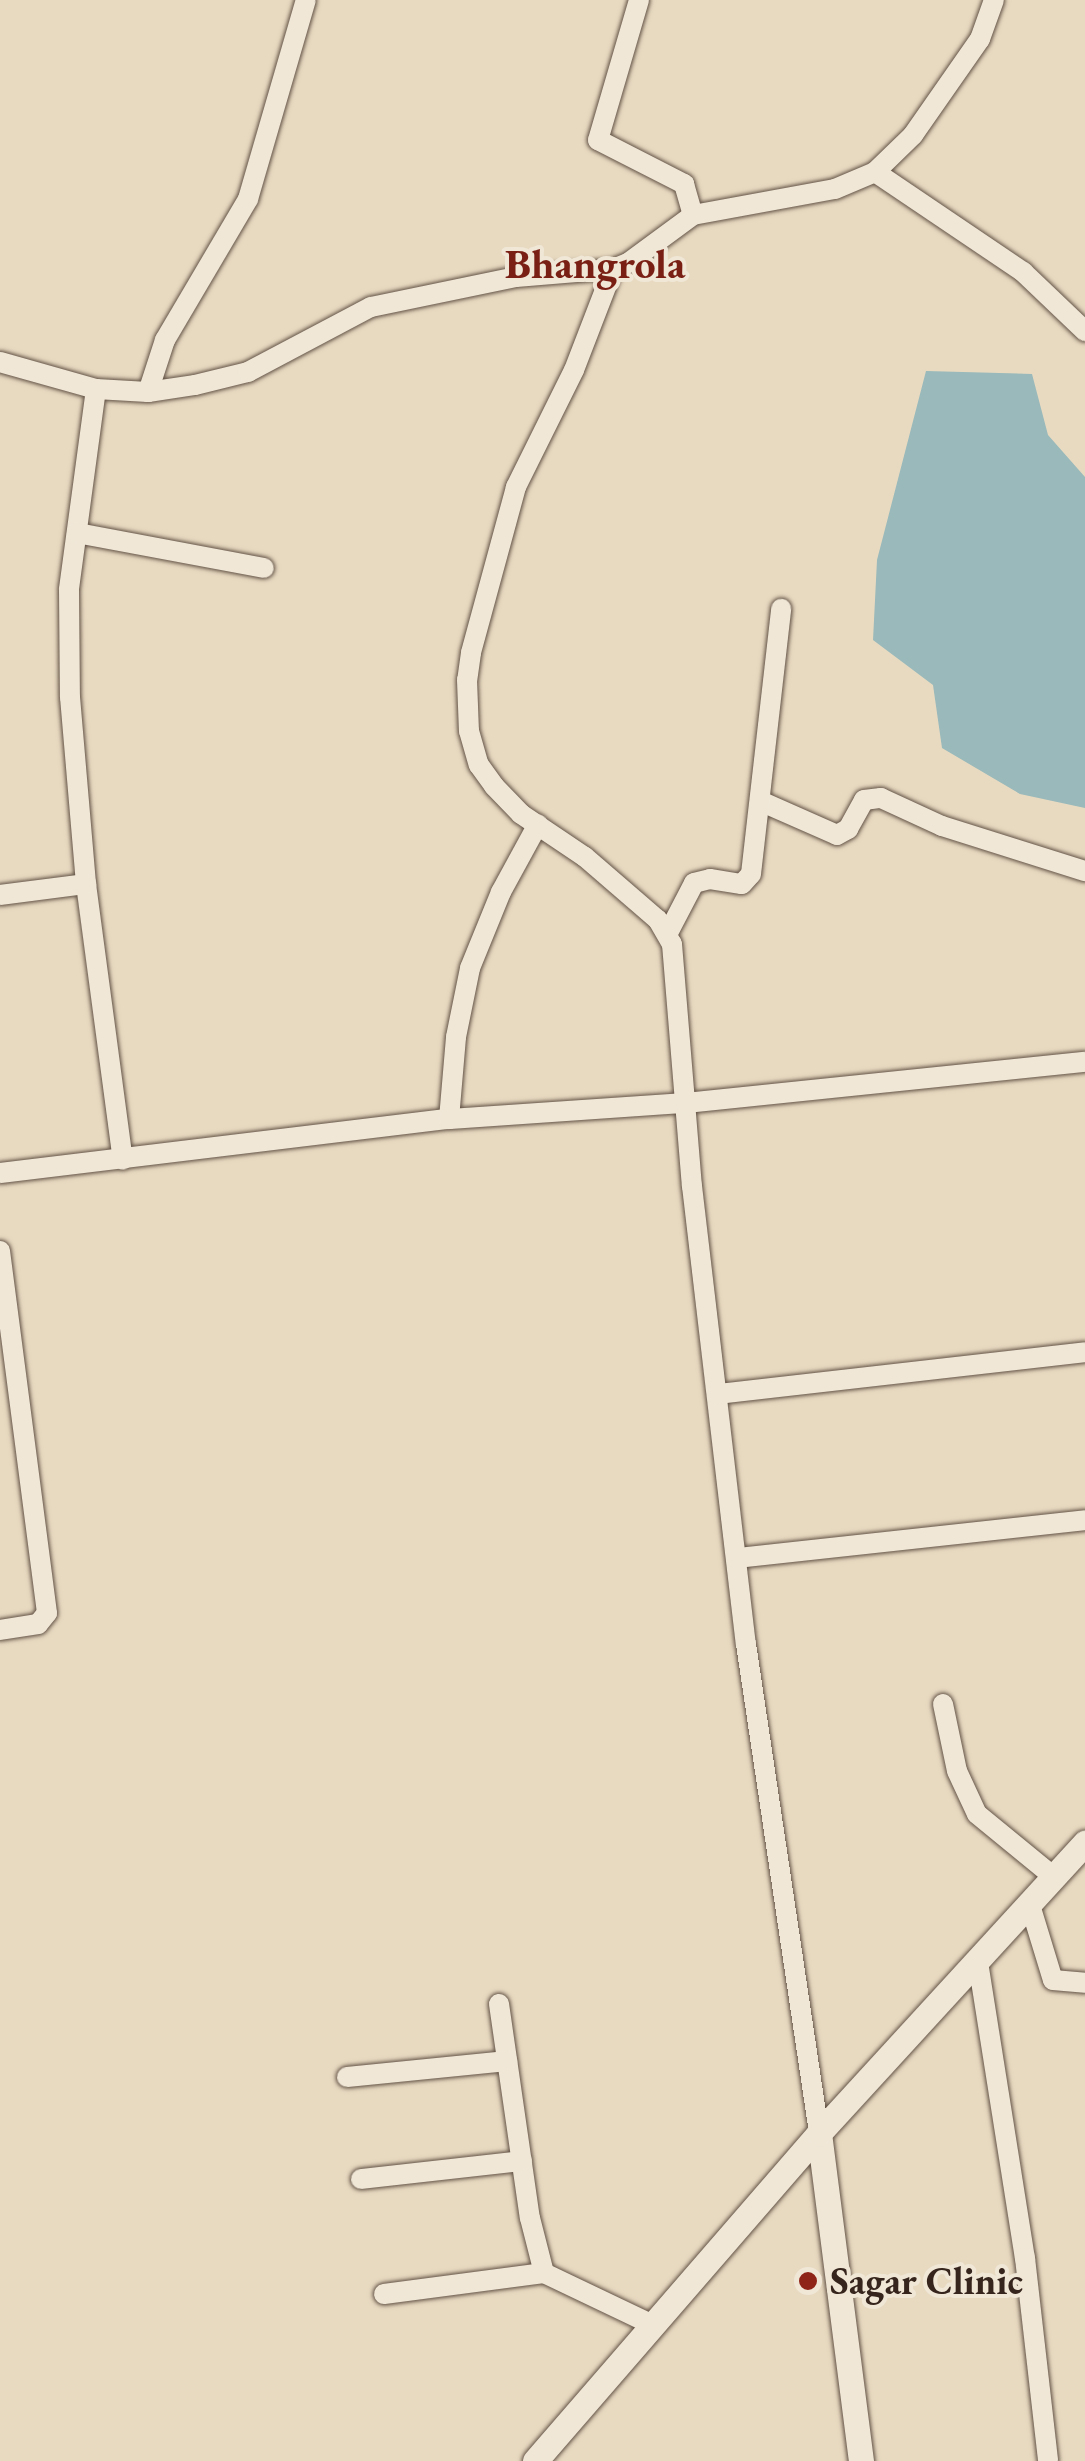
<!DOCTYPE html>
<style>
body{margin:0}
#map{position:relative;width:1085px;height:2461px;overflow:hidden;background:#e8dac1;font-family:"EB Garamond",serif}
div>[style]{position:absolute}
.water>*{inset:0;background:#99b9ba}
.roads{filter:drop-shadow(0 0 2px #625245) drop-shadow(0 0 2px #625245)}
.minor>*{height:20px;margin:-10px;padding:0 10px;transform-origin:10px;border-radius:10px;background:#f0e7d7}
.tertiary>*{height:25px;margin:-12.5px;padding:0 12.5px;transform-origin:12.5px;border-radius:12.5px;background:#f0e7d7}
.dots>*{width:28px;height:28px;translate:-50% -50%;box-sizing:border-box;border:5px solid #f0e7d7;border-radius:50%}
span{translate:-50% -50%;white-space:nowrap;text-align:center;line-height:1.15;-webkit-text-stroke:8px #f0e7d7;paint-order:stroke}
.poi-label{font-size:38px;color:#36251c;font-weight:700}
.left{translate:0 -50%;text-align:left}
.quarter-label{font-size:42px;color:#7a1f14;font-weight:700}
</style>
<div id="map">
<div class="water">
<div style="clip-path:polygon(926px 371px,1032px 374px,1048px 435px,1085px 477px,1085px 808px,1020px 794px,942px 748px,933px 685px,873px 640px,877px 560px)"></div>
</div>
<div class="roads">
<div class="minor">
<div style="left:639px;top:0;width:146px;rotate:106.3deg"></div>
<div style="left:598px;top:140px;width:97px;rotate:27.1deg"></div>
<div style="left:684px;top:184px;width:32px;rotate:74deg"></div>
<div style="left:875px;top:172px;width:179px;rotate:34deg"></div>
<div style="left:1023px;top:272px;width:86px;rotate:43.6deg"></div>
<div style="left:613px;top:269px;width:108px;rotate:111.1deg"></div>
<div style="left:574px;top:370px;width:131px;rotate:116.4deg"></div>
<div style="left:516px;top:487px;width:172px;rotate:105.2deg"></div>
<div style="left:471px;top:653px;width:27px;rotate:98deg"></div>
<div style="left:467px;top:680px;width:51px;rotate:87.8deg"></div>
<div style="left:469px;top:731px;width:35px;rotate:74deg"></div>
<div style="left:479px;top:765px;width:26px;rotate:54deg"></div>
<div style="left:494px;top:786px;width:39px;rotate:46deg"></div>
<div style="left:521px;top:814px;width:77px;rotate:33.9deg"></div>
<div style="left:585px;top:857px;width:96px;rotate:40.8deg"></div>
<div style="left:658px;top:920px;width:28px;rotate:60deg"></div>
<div style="left:672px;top:944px;width:243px;rotate:85.3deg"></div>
<div style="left:692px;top:1186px;width:461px;rotate:83.3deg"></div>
<div style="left:746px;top:1644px;width:494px;rotate:81.5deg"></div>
<div style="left:0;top:362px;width:100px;rotate:15.7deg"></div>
<div style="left:96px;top:389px;width:52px;rotate:3.3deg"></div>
<div style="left:148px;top:392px;width:48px;rotate:-8.5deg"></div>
<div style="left:195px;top:385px;width:55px;rotate:-13.8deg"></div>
<div style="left:248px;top:372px;width:139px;rotate:-27.9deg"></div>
<div style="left:371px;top:307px;width:148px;rotate:-11.7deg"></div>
<div style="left:516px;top:277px;width:97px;rotate:-4.7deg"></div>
<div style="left:613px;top:269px;width:16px;rotate:-22deg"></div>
<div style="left:628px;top:263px;width:81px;rotate:-36.4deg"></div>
<div style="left:693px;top:215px;width:144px;rotate:-10.4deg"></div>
<div style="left:835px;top:189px;width:43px;rotate:-23deg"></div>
<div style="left:875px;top:172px;width:53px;rotate:-44.2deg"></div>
<div style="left:913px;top:135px;width:117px;rotate:-55.1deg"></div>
<div style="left:980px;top:39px;width:41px;rotate:-70.3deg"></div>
<div style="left:96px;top:389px;width:203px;rotate:97.7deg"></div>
<div style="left:69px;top:590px;width:107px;rotate:89.5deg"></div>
<div style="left:70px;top:697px;width:188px;rotate:85.1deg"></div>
<div style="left:86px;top:884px;width:278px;rotate:82.4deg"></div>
<div style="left:148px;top:392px;width:55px;rotate:-71.9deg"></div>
<div style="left:165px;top:340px;width:164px;rotate:-59.5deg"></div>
<div style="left:248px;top:199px;width:207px;rotate:-73.8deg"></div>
<div style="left:77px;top:533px;width:190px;rotate:10.6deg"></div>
<div style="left:760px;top:801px;width:84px;rotate:23.8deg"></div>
<div style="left:837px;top:835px;width:13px;rotate:-29deg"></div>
<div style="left:848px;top:829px;width:33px;rotate:-61deg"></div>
<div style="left:864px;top:800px;width:17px;rotate:-7deg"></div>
<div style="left:881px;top:798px;width:67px;rotate:24.7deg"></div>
<div style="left:942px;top:826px;width:150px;rotate:17.5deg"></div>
<div style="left:0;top:895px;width:87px;rotate:-7.3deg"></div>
<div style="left:668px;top:933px;width:56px;rotate:-62.5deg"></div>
<div style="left:694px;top:883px;width:16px;rotate:-14deg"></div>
<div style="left:710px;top:879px;width:32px;rotate:9deg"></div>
<div style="left:742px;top:884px;width:13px;rotate:-48deg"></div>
<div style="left:751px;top:874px;width:267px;rotate:-83.5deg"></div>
<div style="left:449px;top:1119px;width:82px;rotate:-85.1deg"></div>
<div style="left:456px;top:1037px;width:70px;rotate:-78.5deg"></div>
<div style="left:470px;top:968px;width:82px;rotate:-67.8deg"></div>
<div style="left:501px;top:892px;width:77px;rotate:-61.4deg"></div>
<div style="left:0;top:1173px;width:452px;rotate:-6.9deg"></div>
<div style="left:449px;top:1119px;width:238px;rotate:-3.9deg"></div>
<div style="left:686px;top:1103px;width:401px;rotate:-5.9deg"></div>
<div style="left:0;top:1251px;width:365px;rotate:82.6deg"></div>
<div style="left:47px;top:1613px;width:14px;rotate:129deg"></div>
<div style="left:38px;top:1624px;width:38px;rotate:171deg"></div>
<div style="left:718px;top:1394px;width:369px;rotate:-6.5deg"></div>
<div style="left:737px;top:1558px;width:350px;rotate:-6.2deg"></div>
<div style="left:943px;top:1704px;width:68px;rotate:78.2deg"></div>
<div style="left:957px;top:1771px;width:47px;rotate:65.1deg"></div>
<div style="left:977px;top:1814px;width:99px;rotate:39.3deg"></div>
<div style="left:1030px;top:1905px;width:78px;rotate:73deg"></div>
<div style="left:1053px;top:1980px;width:32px;rotate:5deg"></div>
<div style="left:978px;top:1962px;width:300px;rotate:81deg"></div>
<div style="left:1025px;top:2258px;width:204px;rotate:83.5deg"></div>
<div style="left:499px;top:2004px;width:216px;rotate:81.8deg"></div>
<div style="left:530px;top:2218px;width:57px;rotate:75.7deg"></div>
<div style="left:544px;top:2273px;width:119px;rotate:25.5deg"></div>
<div style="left:347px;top:2077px;width:161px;rotate:-5.7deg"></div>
<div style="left:361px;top:2179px;width:162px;rotate:-6.4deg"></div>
<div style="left:384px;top:2294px;width:161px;rotate:-7.5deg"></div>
</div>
<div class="tertiary">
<div style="left:819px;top:2133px;width:331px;rotate:82.7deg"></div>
<div style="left:535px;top:2461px;width:434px;rotate:-49.1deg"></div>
<div style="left:819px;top:2133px;width:394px;rotate:-47.5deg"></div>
</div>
</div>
<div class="dots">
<div style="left:808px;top:2281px;background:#8f2418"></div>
</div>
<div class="poi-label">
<span class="left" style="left:830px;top:2281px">Sagar Clinic</span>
</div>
<div class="quarter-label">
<span style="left:595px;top:264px">Bhangrola</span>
</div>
</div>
